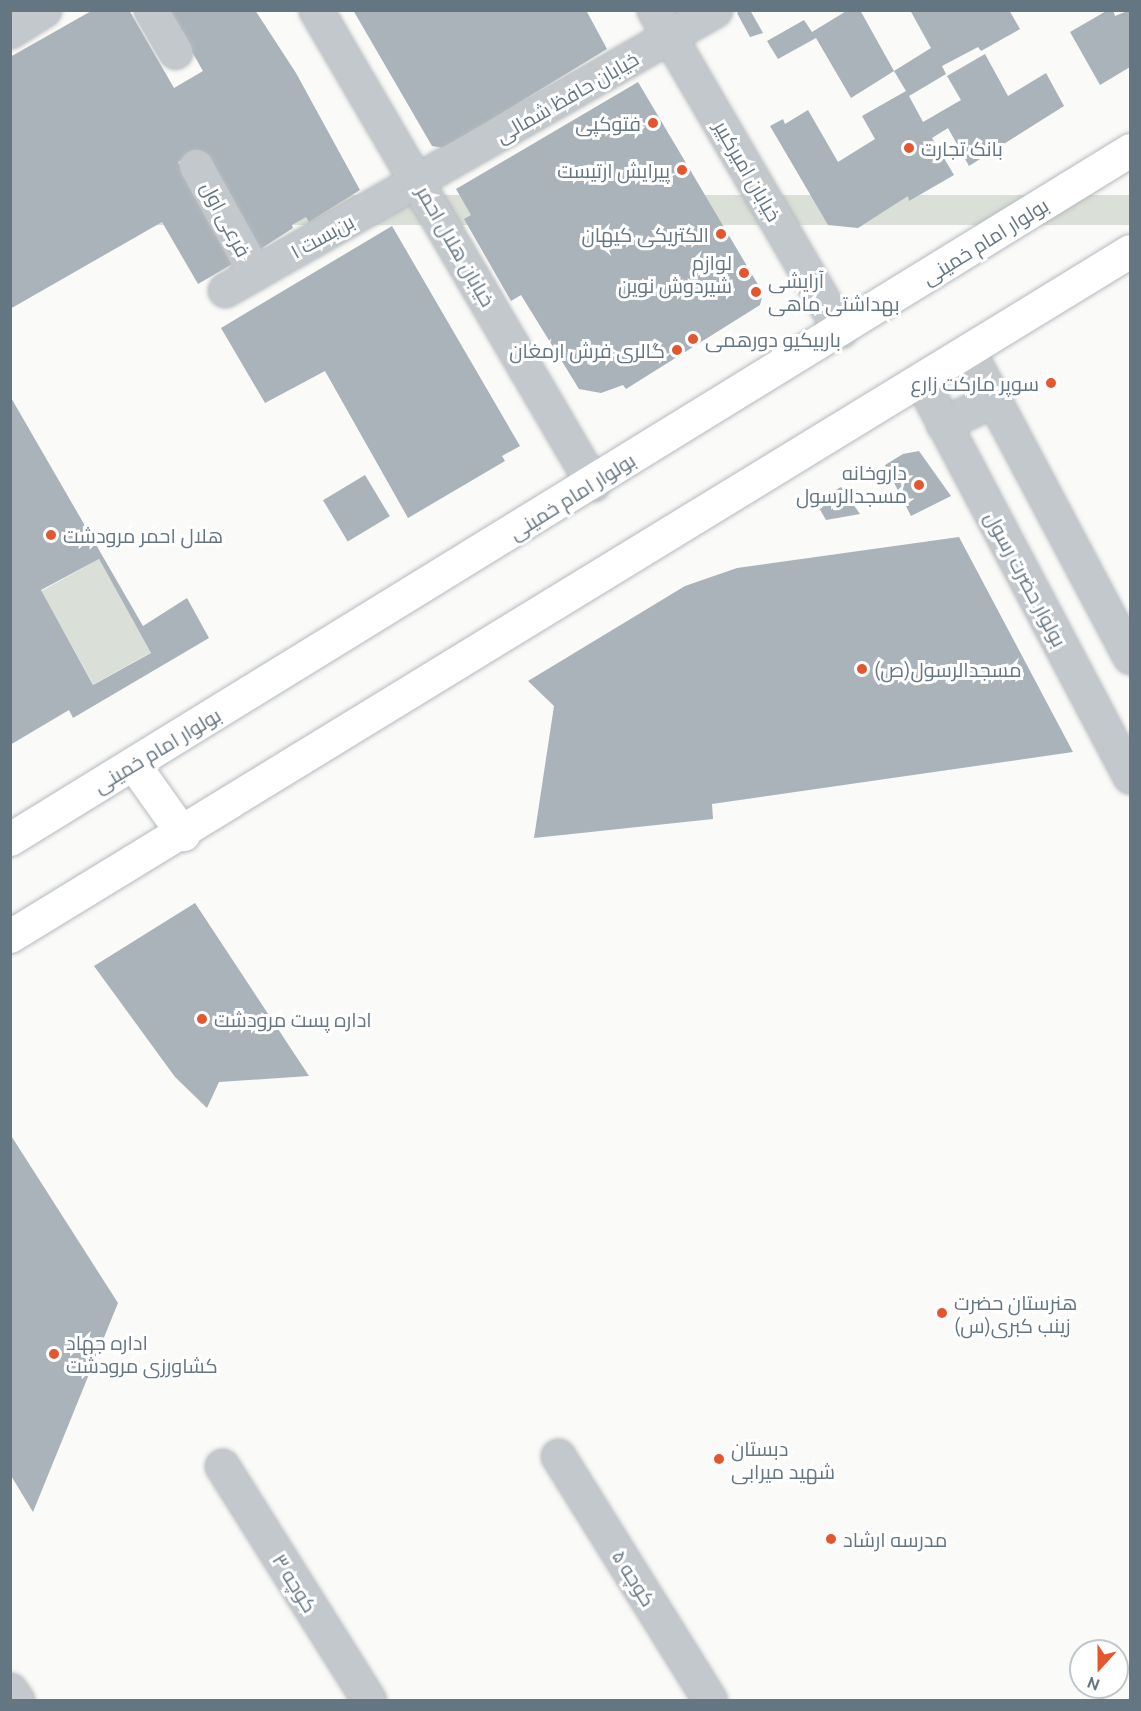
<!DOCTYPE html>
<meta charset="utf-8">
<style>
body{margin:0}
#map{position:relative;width:1141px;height:1711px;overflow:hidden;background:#fafaf8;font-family:Ubuntu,Cairo,sans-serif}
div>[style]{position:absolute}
.green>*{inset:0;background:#dadfd7;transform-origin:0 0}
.building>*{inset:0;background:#aab3b9;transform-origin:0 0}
.roads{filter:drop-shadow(0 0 2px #b5babe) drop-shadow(0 0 2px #b5babe)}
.minor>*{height:33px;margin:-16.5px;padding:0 16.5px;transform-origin:16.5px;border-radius:16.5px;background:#c3c8cc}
.major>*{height:33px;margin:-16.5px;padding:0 16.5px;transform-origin:16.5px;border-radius:16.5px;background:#fff}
.dots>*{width:16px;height:16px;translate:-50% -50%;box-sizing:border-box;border:3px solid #fff;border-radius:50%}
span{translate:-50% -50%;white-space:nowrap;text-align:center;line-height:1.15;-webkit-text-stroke:6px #fff;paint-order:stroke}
.street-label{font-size:20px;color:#657683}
.poi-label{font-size:20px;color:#657683}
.right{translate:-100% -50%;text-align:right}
.left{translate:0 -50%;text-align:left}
.frame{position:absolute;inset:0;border:12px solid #657683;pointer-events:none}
.north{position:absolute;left:1069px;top:1639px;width:60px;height:60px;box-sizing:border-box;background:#fff;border:2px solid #c1c8cd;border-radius:50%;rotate:201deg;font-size:16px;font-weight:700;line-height:24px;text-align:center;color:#657683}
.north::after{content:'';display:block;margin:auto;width:21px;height:27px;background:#e4572e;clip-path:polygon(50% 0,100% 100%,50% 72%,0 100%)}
</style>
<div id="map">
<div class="green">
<div style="left:1130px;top:195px;width:30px;height:1094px;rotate:90deg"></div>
<div style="left:99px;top:559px;width:107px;height:66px;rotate:61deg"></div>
</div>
<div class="building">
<div style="clip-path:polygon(93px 10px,129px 10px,174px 88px,203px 71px,168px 10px,255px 10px,296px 73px,360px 190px,309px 222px,306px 217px,292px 225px,293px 228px,259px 250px,200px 150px,178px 162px,232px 263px,229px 266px,198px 284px,162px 222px,10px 309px,10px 57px)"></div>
<div style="clip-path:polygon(353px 10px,586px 10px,607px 49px,444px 148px,432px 146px)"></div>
<div style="clip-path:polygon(741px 10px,750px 10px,763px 33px,750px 37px,737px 13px)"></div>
<div style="clip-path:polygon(848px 10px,860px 10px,894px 71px,851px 98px,816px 38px,778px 59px,767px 41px,804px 20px,812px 32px)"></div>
<div style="clip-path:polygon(910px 10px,1009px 10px,1020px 29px,981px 51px,978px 47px,942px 66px,946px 74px,909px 96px,923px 122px,961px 100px,947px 76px,985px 54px,1008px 96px,1046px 73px,1064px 106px,969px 166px,948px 128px,932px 138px,954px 175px,909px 201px,908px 196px,858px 228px,828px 225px,770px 126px,783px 119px,785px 124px,808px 110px,838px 162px,875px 139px,862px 116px,906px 91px,894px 71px,931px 48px)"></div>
<div style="clip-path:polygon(1108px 10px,1113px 10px,1115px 16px,1130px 10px,1130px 67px,1100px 85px,1070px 32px)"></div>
<div style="clip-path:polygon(638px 82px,763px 293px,760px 305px,626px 389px,623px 385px,601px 393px,579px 389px,521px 295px,511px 301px,464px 219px,471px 215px,456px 189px)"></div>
<div style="clip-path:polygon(392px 226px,520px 446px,502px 456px,505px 461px,408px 518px,325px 371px,265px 403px,221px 328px)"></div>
<div style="clip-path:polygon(evenodd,10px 396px,143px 626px,187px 598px,209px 638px,73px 718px,69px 710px,10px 745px,10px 396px,99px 559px,151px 653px,93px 685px,41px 590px,99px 559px)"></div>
<div style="clip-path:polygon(919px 451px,951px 496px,911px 516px,885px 465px,903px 454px)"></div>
<div style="left:365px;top:475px;width:48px;height:49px;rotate:59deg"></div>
<div style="clip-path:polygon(841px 487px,860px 514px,826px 520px,815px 501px)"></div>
<div style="clip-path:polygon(959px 537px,1073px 752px,712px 804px,713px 819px,534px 838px,554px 706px,528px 681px,685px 586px,737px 568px)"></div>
<div style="clip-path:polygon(195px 903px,309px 1076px,219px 1082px,207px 1108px,175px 1077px,94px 966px)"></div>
<div style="clip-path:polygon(10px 1134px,118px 1303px,33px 1512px,10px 1474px)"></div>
</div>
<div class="roads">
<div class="minor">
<div style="left:151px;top:10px;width:48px;rotate:59.7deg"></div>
<div style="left:316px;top:10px;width:549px;rotate:59.7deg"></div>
<div style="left:654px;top:10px;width:371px;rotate:59.8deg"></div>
<div style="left:10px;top:31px;width:40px;rotate:-32deg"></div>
<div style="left:196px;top:166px;width:122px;rotate:61.1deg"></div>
<div style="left:225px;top:290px;width:564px;rotate:-29.74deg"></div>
<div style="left:968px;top:351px;width:346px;rotate:62.1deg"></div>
<div style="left:922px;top:382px;width:446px;rotate:62.2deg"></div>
<div style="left:943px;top:424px;width:55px;rotate:-25.6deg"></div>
<div style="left:558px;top:1456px;width:287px;rotate:58.1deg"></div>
<div style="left:222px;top:1466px;width:276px;rotate:57.9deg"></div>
<div style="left:10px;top:1690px;width:12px;rotate:55deg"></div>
</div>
<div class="major">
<div style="left:134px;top:765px;width:85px;rotate:54.6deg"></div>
<div style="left:10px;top:839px;width:1315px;rotate:-31.6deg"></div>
<div style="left:10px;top:936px;width:1313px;rotate:-31.45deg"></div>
</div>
</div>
<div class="dots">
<div style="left:653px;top:123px;background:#e4572e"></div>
<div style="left:909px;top:148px;background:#e4572e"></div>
<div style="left:682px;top:170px;background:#e4572e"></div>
<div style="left:721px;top:234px;background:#e4572e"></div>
<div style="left:744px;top:273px;background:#e4572e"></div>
<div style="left:756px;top:292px;background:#e4572e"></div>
<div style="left:693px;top:339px;background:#e4572e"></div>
<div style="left:677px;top:350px;background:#e4572e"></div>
<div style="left:1051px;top:383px;background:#e4572e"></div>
<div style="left:919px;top:485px;background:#e4572e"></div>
<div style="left:51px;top:535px;background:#e4572e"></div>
<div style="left:862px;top:669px;background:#e4572e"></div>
<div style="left:202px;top:1019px;background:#e4572e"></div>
<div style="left:942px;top:1313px;background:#e4572e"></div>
<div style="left:54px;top:1354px;background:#e4572e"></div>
<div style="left:719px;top:1459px;background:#e4572e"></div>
<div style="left:831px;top:1539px;background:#e4572e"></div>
</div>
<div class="street-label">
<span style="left:567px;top:97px;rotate:-30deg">خیابان حافظ شمالی</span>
<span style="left:748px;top:171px;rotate:60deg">خیابان امیرکبیر</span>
<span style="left:226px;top:219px;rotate:62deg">فرعی اول</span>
<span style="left:322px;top:236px;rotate:-29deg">بن‌بست ۱</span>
<span style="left:985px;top:241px;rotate:-32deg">بولوار امام خمینی</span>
<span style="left:456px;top:246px;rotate:60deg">خیابان هلال احمر</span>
<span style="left:572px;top:496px;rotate:-32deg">بولوار امام خمینی</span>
<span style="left:1026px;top:579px;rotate:62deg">بولوار حضرت رسول</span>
<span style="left:157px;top:750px;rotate:-31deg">بولوار امام خمینی</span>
<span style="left:634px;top:1578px;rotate:58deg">کوچه ۵</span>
<span style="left:295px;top:1583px;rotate:58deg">کوچه ۳</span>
</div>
<div class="poi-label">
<span class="right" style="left:641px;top:123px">فتوکپی</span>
<span class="left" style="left:921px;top:148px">بانک تجارت</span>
<span class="right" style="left:670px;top:170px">پیرایش ارتیست</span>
<span class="right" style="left:709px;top:234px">الکتریکی کیهان</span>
<span class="right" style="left:732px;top:274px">لوازم<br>شیردوش نوین</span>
<span class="left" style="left:768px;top:292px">آرایشی<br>بهداشتی ماهی</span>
<span class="left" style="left:705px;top:339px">باربیکیو دورهمی</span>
<span class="right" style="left:665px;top:350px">گالری فرش ارمغان</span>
<span class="right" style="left:1039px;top:383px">سوپر مارکت زارع</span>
<span class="right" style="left:907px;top:484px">داروخانه<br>مسجدالرسول</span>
<span class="left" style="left:63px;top:535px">هلال احمر مرودشت</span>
<span class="left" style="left:874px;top:669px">مسجدالرسول(ص)</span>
<span class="left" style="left:214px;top:1019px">اداره پست مرودشت</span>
<span class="left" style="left:954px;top:1314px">هنرستان حضرت<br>زینب کبری(س)</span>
<span class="left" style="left:66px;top:1354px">اداره جهاد<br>کشاورزی مرودشت</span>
<span class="left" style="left:731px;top:1460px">دبستان<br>شهید میرابی</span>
<span class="left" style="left:843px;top:1539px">مدرسه ارشاد</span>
</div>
<div class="frame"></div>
<div class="north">N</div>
</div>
